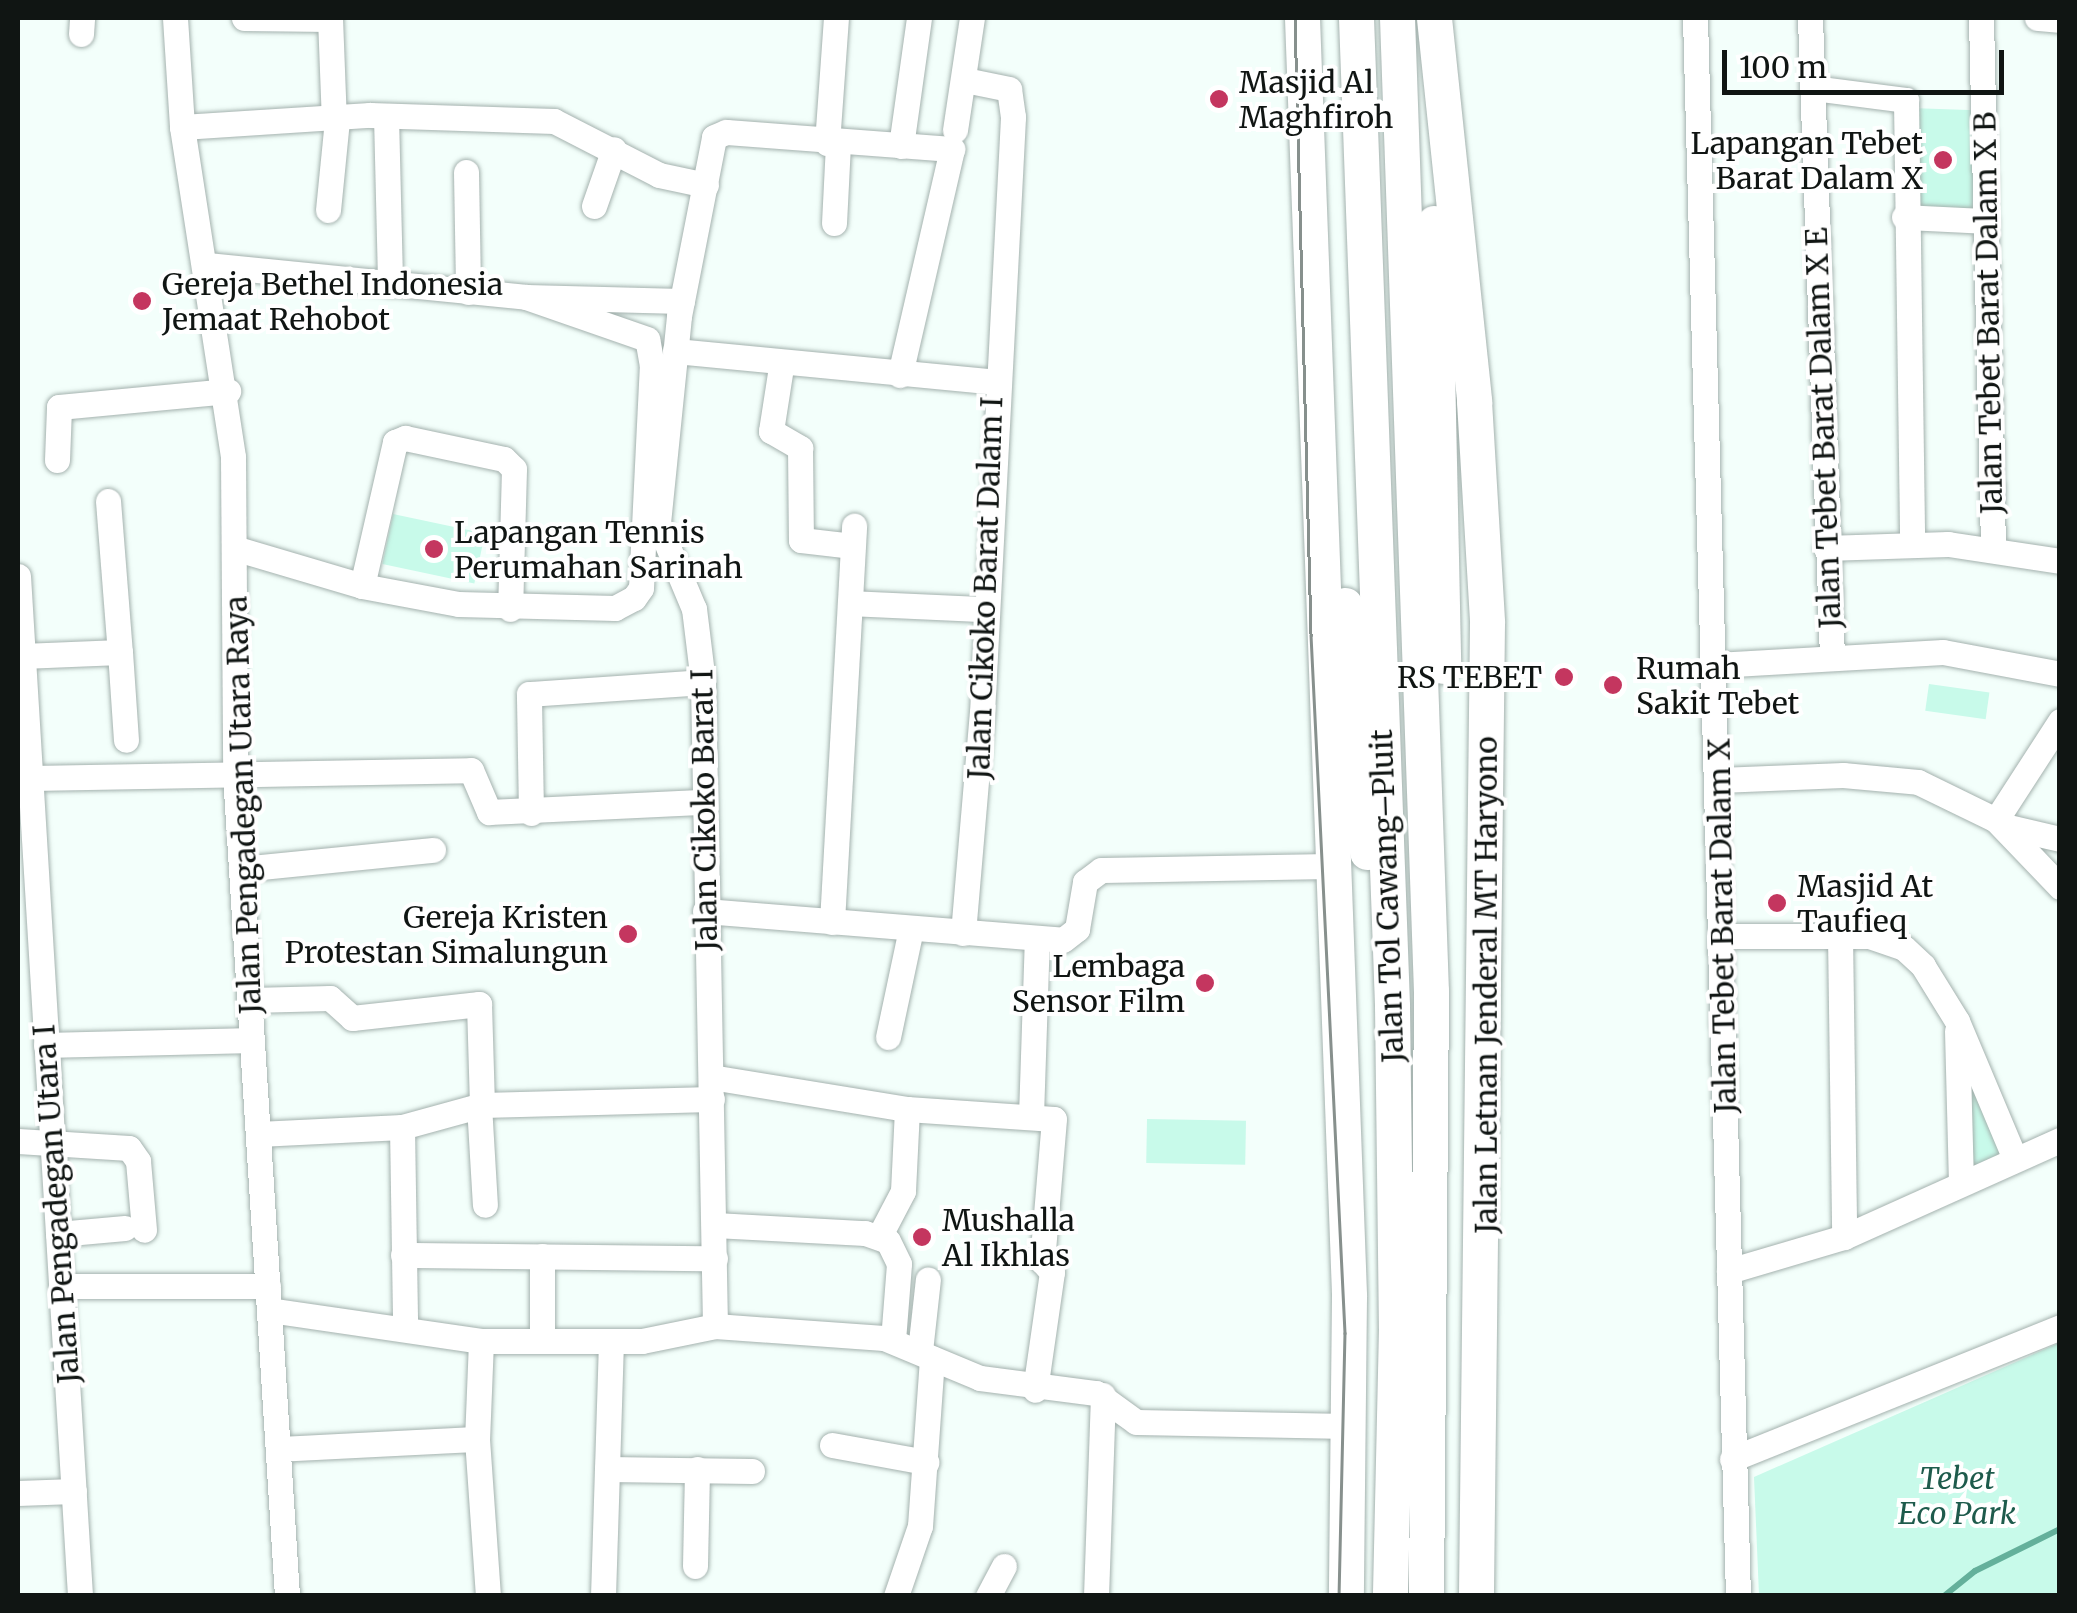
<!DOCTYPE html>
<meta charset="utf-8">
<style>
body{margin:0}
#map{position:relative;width:2077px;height:1613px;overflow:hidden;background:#f3fffb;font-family:Merriweather,serif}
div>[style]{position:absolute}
.green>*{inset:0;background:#c8faea;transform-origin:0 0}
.stream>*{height:6px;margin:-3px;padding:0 3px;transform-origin:3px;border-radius:3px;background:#64b09b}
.roads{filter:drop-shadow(0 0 2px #a4b2ae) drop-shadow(0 0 2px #a4b2ae)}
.minor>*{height:25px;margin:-12.5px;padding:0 12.5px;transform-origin:12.5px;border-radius:12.5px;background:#fff}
.highway>*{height:35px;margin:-17.5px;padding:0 17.5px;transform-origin:17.5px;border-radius:17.5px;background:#fff}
.tram>*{height:2.5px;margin:-1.25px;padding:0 1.25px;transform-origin:1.25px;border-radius:1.25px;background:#87908d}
.dots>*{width:28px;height:28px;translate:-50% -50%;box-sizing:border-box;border:5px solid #fff;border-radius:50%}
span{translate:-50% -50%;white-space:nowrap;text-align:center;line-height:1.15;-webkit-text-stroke:8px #fff;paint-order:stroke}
.poi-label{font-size:30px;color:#101513}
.left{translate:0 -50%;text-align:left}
.right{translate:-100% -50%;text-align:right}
.street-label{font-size:30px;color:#101513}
.park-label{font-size:30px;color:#1e5b4c;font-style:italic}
.frame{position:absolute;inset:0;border:20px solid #101513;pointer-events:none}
.scale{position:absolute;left:1722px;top:50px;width:282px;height:45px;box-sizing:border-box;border:5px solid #101513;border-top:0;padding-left:12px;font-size:30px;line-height:35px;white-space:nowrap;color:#101513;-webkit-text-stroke:8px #fff;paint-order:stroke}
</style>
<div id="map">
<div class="green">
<div style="left:1910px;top:108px;width:66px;height:105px;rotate:2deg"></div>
<div style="left:393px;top:514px;width:94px;height:51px;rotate:12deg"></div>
<div style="left:1929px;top:684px;width:61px;height:27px;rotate:8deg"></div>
<div style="clip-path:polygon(1965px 1044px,2005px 1152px,1972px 1168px)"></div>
<div style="left:1147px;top:1119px;width:99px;height:44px;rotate:1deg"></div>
<div style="clip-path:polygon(2059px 1343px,2059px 1595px,1759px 1595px,1754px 1477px)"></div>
</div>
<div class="stream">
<div style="left:1944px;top:1596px;width:40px;rotate:-39deg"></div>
<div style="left:1975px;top:1571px;width:95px;rotate:-26.3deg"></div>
</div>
<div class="roads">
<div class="minor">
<div style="left:175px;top:18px;width:109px;rotate:86.3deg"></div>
<div style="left:182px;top:127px;width:334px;rotate:81.2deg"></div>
<div style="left:233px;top:457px;width:317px;rotate:89.6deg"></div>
<div style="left:235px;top:774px;width:824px;rotate:86.38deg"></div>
<div style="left:244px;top:18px;width:86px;rotate:0.7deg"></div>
<div style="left:330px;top:18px;width:102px;rotate:87.8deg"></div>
<div style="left:1695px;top:18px;width:1579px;rotate:88.44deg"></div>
<div style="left:1810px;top:18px;width:640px;rotate:88.03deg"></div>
<div style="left:1981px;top:18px;width:530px;rotate:88.7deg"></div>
<div style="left:2037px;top:18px;width:23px;rotate:5deg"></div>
<div style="left:81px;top:34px;width:16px;rotate:-86deg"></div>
<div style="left:1813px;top:88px;width:94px;rotate:7.4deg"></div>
<div style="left:1906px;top:100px;width:442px;rotate:89.2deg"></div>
<div style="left:386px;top:116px;width:168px;rotate:88.6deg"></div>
<div style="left:182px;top:127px;width:188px;rotate:-3.7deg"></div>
<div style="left:370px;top:115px;width:184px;rotate:1.9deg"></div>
<div style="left:554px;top:121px;width:118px;rotate:27.2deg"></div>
<div style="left:659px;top:175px;width:48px;rotate:12deg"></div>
<div style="left:955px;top:130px;width:113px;rotate:-81.4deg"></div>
<div style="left:827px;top:143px;width:125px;rotate:-85.9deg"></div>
<div style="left:901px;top:146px;width:129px;rotate:-82deg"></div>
<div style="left:466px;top:172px;width:120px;rotate:89deg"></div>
<div style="left:594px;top:206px;width:60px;rotate:-70.7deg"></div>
<div style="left:328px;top:210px;width:90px;rotate:-84.3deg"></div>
<div style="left:1904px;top:217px;width:82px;rotate:2.8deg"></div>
<div style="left:834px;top:223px;width:79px;rotate:-87.1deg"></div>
<div style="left:207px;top:265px;width:321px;rotate:5.7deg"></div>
<div style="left:526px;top:297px;width:156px;rotate:1.5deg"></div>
<div style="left:675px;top:351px;width:322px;rotate:5.5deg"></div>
<div style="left:781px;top:367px;width:65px;rotate:98.9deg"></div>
<div style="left:771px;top:431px;width:34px;rotate:30deg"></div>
<div style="left:800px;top:448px;width:92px;rotate:89.4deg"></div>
<div style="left:801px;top:540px;width:52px;rotate:6.6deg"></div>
<div style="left:57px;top:460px;width:53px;rotate:-87.8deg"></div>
<div style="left:59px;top:407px;width:170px;rotate:-5.4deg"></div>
<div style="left:108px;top:501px;width:151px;rotate:85.5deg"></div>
<div style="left:234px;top:548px;width:134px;rotate:16.5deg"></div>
<div style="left:362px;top:586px;width:98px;rotate:10.6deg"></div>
<div style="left:458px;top:604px;width:157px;rotate:1.5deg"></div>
<div style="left:615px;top:608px;width:21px;rotate:-28deg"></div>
<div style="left:634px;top:598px;width:12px;rotate:-55deg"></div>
<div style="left:641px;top:588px;width:222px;rotate:-87.2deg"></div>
<div style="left:652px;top:366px;width:27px;rotate:-100deg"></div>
<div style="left:647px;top:339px;width:128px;rotate:-160.9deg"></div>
<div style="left:1826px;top:548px;width:122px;rotate:-1.9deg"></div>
<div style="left:1948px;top:544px;width:113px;rotate:8.6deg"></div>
<div style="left:18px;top:576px;width:1022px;rotate:86.52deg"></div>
<div style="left:362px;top:586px;width:148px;rotate:-77.1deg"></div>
<div style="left:395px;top:442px;width:11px;rotate:-22deg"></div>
<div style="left:405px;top:438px;width:101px;rotate:12deg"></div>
<div style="left:504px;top:459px;width:14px;rotate:45deg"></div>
<div style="left:514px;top:469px;width:140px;rotate:91.6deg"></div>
<div style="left:850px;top:603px;width:134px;rotate:2.6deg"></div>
<div style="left:22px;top:656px;width:98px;rotate:-2.3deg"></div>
<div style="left:120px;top:652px;width:88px;rotate:86.1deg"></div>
<div style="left:1716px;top:665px;width:227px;rotate:-3.3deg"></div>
<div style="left:1943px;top:652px;width:119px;rotate:10.6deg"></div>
<div style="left:30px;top:778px;width:441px;rotate:-1deg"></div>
<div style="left:471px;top:770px;width:46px;rotate:66.8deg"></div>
<div style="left:489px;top:812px;width:216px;rotate:-2.7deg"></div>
<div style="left:1719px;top:780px;width:124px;rotate:-2.3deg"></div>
<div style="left:1843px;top:775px;width:75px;rotate:5.3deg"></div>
<div style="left:1918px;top:782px;width:87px;rotate:26deg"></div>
<div style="left:1996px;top:820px;width:93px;rotate:46.3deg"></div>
<div style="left:531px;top:813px;width:119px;rotate:-91deg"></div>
<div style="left:529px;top:694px;width:174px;rotate:-3.9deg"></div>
<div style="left:1996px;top:820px;width:118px;rotate:-57.1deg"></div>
<div style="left:2004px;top:826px;width:57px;rotate:13.1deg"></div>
<div style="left:241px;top:869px;width:193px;rotate:-5.7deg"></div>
<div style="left:705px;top:911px;width:359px;rotate:4.6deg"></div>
<div style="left:1063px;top:940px;width:18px;rotate:-38deg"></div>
<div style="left:1077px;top:929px;width:48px;rotate:-80.3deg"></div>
<div style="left:1085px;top:882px;width:20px;rotate:-37deg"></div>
<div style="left:1101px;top:870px;width:230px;rotate:-1deg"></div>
<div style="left:832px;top:922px;width:397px;rotate:-86.8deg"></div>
<div style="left:963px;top:933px;width:221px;rotate:-85.1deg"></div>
<div style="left:982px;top:713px;width:597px;rotate:-87.02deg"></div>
<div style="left:1013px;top:117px;width:28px;rotate:-98deg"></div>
<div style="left:1009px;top:89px;width:45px;rotate:-168.4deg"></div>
<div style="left:1840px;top:935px;width:302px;rotate:89.2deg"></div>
<div style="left:1723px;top:936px;width:146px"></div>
<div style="left:1869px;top:936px;width:37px;rotate:19deg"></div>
<div style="left:1904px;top:948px;width:26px;rotate:43deg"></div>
<div style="left:1923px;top:966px;width:65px;rotate:58.3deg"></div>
<div style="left:1957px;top:1021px;width:150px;rotate:67.2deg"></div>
<div style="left:250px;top:1000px;width:80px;rotate:-1.4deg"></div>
<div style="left:330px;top:998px;width:30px;rotate:42deg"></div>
<div style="left:352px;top:1018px;width:128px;rotate:-6.3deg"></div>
<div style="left:479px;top:1004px;width:101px;rotate:88.3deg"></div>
<div style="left:1957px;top:1031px;width:152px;rotate:88.5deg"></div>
<div style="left:888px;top:1037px;width:110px;rotate:-78deg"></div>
<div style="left:46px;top:1045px;width:206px;rotate:-1.4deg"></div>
<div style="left:711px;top:1077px;width:199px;rotate:9.3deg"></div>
<div style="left:907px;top:1109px;width:147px;rotate:3.9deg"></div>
<div style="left:1054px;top:1119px;width:143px;rotate:94.8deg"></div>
<div style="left:1042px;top:1261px;width:15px;rotate:48deg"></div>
<div style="left:1052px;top:1272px;width:119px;rotate:98.2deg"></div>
<div style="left:479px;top:1105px;width:100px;rotate:86.6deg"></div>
<div style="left:1031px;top:1116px;width:177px;rotate:-88.1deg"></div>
<div style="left:402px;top:1127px;width:201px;rotate:89.1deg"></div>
<div style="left:258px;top:1134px;width:144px;rotate:-2.8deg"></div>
<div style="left:402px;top:1127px;width:83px;rotate:-15.4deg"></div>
<div style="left:482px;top:1105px;width:230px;rotate:-1.5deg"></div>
<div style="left:18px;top:1141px;width:111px;rotate:3.6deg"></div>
<div style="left:129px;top:1148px;width:16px;rotate:55deg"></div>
<div style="left:138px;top:1161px;width:69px;rotate:85deg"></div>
<div style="left:715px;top:1225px;width:150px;rotate:3.1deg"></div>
<div style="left:865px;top:1233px;width:24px;rotate:19deg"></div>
<div style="left:888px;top:1241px;width:25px;rotate:64deg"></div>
<div style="left:899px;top:1264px;width:76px;rotate:94.5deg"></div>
<div style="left:58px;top:1234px;width:67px;rotate:-5.1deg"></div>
<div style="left:879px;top:1237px;width:52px;rotate:-62.4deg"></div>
<div style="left:903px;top:1191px;width:82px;rotate:-87.2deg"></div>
<div style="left:403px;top:1255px;width:312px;rotate:0.6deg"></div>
<div style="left:1729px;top:1271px;width:120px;rotate:-16.5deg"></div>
<div style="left:1844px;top:1237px;width:237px;rotate:-24.2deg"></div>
<div style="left:61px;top:1286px;width:207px"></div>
<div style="left:269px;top:1310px;width:214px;rotate:8.3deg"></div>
<div style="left:481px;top:1341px;width:161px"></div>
<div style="left:642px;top:1341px;width:75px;rotate:-11.6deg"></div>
<div style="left:715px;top:1326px;width:169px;rotate:4.1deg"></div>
<div style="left:884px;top:1338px;width:104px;rotate:22.6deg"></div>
<div style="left:980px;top:1378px;width:117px;rotate:7.4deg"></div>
<div style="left:1096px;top:1393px;width:49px;rotate:35.9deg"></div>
<div style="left:1136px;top:1422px;width:213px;rotate:1.1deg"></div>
<div style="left:715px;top:1326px;width:644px;rotate:-91.07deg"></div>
<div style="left:703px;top:682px;width:74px;rotate:-97deg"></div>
<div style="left:694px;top:609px;width:93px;rotate:-112.7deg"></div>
<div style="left:658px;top:523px;width:208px;rotate:-84.2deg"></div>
<div style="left:679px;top:316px;width:182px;rotate:-78.9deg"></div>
<div style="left:714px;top:137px;width:13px;rotate:-23deg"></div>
<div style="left:726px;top:132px;width:227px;rotate:4.3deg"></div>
<div style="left:952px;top:149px;width:232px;rotate:103deg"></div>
<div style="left:481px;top:1341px;width:98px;rotate:92.3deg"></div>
<div style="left:477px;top:1439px;width:157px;rotate:86deg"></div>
<div style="left:542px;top:1341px;width:85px;rotate:-90deg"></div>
<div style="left:920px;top:1351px;width:72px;rotate:-83.7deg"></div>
<div style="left:832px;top:1445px;width:96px;rotate:10.3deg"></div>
<div style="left:278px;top:1449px;width:199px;rotate:-2.9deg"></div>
<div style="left:1732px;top:1459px;width:354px;rotate:-21.9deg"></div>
<div style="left:607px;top:1469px;width:145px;rotate:0.8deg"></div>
<div style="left:18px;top:1493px;width:56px;rotate:-2deg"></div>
<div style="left:695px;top:1566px;width:97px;rotate:-88.8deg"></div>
<div style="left:603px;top:1596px;width:253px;rotate:-88.2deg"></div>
<div style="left:896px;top:1596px;width:74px;rotate:-71.1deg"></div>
<div style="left:920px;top:1526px;width:168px;rotate:-85.9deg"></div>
<div style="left:988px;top:1596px;width:34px;rotate:-62deg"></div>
<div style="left:1096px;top:1596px;width:201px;rotate:-88deg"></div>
</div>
<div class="highway">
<div style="left:1302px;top:18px;width:1279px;rotate:87.89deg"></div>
<div style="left:1349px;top:1296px;width:300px;rotate:90.6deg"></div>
<div style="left:1356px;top:18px;width:989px;rotate:87.91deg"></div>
<div style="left:1392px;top:1006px;width:322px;rotate:89.3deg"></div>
<div style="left:1396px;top:1328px;width:268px;rotate:91.3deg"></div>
<div style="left:1397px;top:18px;width:974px;rotate:88deg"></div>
<div style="left:1431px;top:991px;width:605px;rotate:90.47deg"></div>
<div style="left:1434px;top:18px;width:385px;rotate:84deg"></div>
<div style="left:1474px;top:401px;width:222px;rotate:86.6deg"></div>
<div style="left:1487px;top:623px;width:973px;rotate:90.65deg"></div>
<div style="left:1434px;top:223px;width:443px;rotate:88.8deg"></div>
<div style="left:1345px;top:605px;width:248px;rotate:84.9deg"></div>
</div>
</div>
<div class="tram">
<div style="left:1295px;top:18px;width:617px;rotate:88.51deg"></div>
<div style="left:1311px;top:635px;width:699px;rotate:87.21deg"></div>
<div style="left:1345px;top:1333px;width:263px;rotate:91.3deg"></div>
</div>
<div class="dots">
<div style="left:1219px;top:99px;background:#c4365f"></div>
<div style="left:1943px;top:160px;background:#c4365f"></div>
<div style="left:142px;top:301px;background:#c4365f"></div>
<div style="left:434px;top:549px;background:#c4365f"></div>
<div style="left:1564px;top:677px;background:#c4365f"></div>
<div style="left:1613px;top:685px;background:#c4365f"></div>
<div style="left:1777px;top:903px;background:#c4365f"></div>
<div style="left:628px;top:934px;background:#c4365f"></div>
<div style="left:1205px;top:983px;background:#c4365f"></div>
<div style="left:922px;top:1237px;background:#c4365f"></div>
</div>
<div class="poi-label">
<span class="left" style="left:1239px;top:99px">Masjid Al<br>Maghfiroh</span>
<span class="right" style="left:1923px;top:160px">Lapangan Tebet<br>Barat Dalam X</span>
<span class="left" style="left:162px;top:301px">Gereja Bethel Indonesia<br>Jemaat Rehobot</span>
<span class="left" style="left:454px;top:549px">Lapangan Tennis<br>Perumahan Sarinah</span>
<span class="left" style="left:1636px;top:685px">Rumah<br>Sakit Tebet</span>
<span class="right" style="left:1542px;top:677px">RS TEBET</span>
<span class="left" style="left:1797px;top:903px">Masjid At<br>Taufieq</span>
<span class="right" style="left:608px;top:934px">Gereja Kristen<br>Protestan Simalungun</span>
<span class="right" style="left:1185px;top:983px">Lembaga<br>Sensor Film</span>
<span class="left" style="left:942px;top:1237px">Mushalla<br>Al Ikhlas</span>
</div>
<div class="street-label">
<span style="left:1988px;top:313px;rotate:-91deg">Jalan Tebet Barat Dalam X B</span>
<span style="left:1823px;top:428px;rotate:-92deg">Jalan Tebet Barat Dalam X E</span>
<span style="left:985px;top:588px;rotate:-88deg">Jalan Cikoko Barat Dalam I</span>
<span style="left:243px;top:805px;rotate:-92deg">Jalan Pengadegan Utara Raya</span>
<span style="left:704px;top:810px;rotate:-91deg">Jalan Cikoko Barat I</span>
<span style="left:1387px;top:896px;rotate:-92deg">Jalan Tol Cawang–Pluit</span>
<span style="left:1722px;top:926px;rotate:-91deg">Jalan Tebet Barat Dalam X</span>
<span style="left:1486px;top:985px;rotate:-90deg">Jalan Letnan Jenderal MT Haryono</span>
<span style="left:56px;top:1204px;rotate:-94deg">Jalan Pengadegan Utara I</span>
</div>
<div class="park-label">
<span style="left:1957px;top:1495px">Tebet<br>Eco Park</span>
</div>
<div class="frame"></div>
<div class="scale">100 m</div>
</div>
